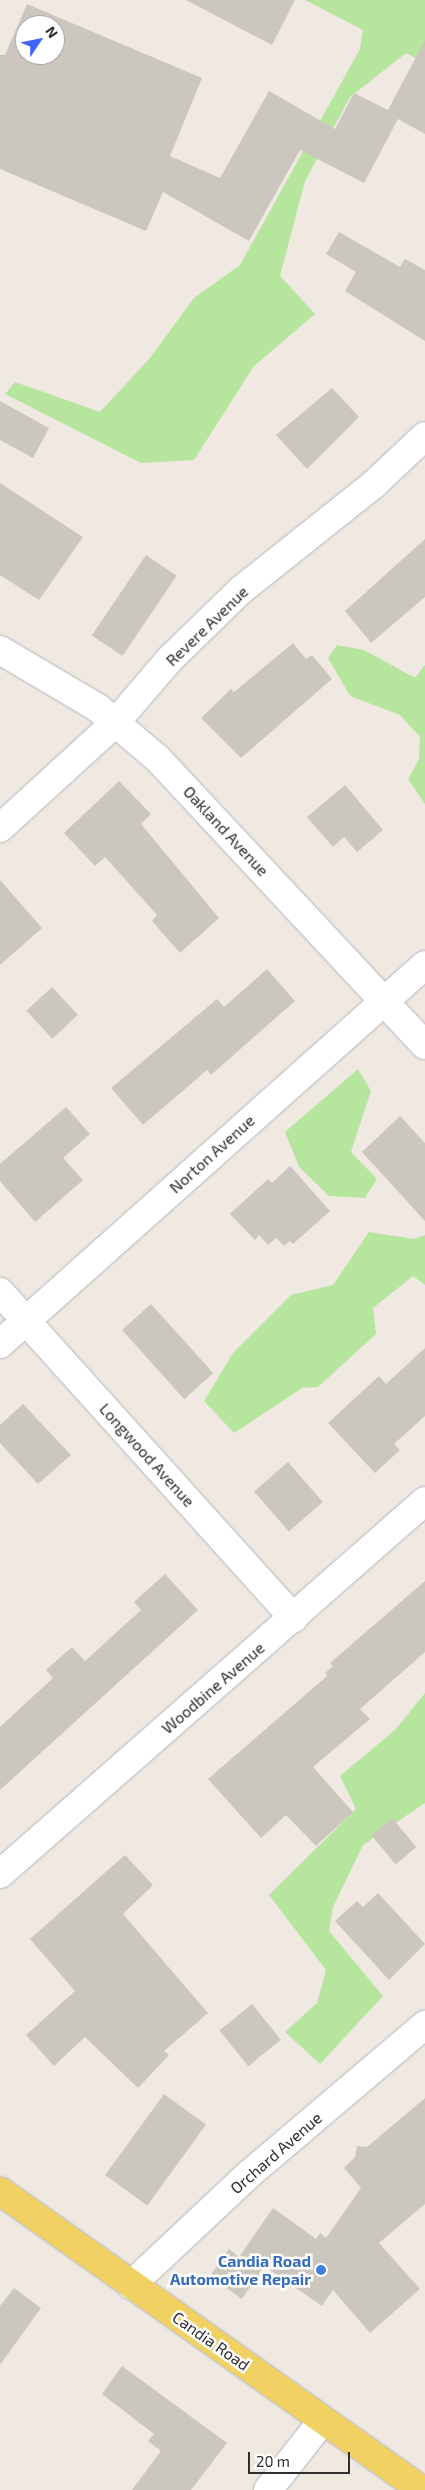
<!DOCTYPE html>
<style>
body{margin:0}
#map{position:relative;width:425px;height:2490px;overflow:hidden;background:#efe9e1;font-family:"Exo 2",sans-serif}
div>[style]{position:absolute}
.green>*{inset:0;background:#b6e59e}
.building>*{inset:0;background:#cbc7bf;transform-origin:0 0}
.roads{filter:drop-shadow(0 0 1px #b4b7c1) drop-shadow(0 0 1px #b4b7c1)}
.minor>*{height:28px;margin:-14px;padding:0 14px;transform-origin:14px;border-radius:14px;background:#fff}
.major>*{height:28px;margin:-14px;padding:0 14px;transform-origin:14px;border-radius:14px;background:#f2d163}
.dots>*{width:14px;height:14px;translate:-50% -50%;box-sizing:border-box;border:2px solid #fff;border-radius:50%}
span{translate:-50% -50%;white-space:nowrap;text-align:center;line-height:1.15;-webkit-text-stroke:5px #fff;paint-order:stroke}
.street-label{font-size:16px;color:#2e2e2e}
.shop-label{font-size:16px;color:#366cbe;font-weight:700}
.right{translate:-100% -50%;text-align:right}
.north{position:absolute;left:15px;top:15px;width:50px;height:50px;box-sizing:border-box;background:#fff;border:1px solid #ababab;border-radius:50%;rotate:56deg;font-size:14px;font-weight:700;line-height:20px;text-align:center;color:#2e2e2e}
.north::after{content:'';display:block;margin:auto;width:18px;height:22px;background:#4264fb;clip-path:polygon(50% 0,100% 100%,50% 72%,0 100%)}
.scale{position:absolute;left:248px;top:2452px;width:102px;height:22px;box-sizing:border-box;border:2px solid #2e2e2e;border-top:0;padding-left:6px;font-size:15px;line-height:18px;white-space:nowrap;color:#2e2e2e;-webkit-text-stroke:4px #fff;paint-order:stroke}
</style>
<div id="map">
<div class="green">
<div style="clip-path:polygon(305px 0,425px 0,425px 63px,406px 53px,350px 97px,305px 181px,280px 276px,315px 314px,254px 366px,194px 460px,141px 463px,5px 394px,15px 382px,100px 412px,150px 358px,194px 298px,240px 265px,360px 49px,363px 30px)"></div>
<div style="clip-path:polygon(337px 645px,364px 650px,415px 678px,425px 665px,425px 804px,408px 779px,419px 759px,420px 737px,400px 715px,350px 696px,328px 658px)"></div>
<div style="clip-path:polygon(358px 1069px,371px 1091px,351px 1152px,377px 1179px,365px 1198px,329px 1196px,299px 1167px,285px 1132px)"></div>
<div style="clip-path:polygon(369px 1232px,414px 1239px,425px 1235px,425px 1285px,413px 1276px,373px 1308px,376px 1334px,318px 1387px,302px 1388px,234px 1433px,204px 1401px,233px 1353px,291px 1295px,333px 1285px)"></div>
<div style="clip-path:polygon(425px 1693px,425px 1803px,363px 1845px,333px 1907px,329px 1931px,383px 1996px,320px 2064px,285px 2032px,317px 2003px,326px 1970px,269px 1895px,356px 1809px,340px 1776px,395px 1730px)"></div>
</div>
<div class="building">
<div style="clip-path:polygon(186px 0,295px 0,272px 45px)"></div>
<div style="clip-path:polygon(evenodd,27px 4px,202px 78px,170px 156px,220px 178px,269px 91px,335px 129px,354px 93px,388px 110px,425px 40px,425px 134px,398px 119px,364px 183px,300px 150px,249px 241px,163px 192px,146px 231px,0 169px,0 55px,5px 55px,27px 4px,25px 25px,55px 25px,55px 55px,25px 55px,25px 25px)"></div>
<div style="clip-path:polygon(339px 232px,400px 267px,405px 259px,425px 270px,425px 341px,345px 291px,356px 272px,326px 254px)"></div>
<div style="clip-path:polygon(332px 388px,359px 417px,307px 469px,276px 435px)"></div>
<div style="clip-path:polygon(0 401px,49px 428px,33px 458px,0 440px)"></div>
<div style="clip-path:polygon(0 483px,83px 537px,39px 600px,0 575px)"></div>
<div style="clip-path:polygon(425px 539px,425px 597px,371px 643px,345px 611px)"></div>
<div style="left:146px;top:555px;width:37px;height:97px;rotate:34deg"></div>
<div style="clip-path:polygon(293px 643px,306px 659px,312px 655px,332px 679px,241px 758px,201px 718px,231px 689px,234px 692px)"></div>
<div style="clip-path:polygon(119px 781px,151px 814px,141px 824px,219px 918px,180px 953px,152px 921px,157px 915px,105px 857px,95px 866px,64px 833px)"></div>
<div style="clip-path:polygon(345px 785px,383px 830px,357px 852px,344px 837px,333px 847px,307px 817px)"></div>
<div style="clip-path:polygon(0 880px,42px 928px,0 965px)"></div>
<div style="clip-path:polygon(267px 969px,295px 1001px,211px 1075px,207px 1070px,143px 1125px,111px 1088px,217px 999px,224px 1007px)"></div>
<div style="left:52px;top:987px;width:38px;height:35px;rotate:47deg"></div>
<div style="clip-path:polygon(66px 1107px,90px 1134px,63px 1158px,83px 1180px,35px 1222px,0 1181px,0 1164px)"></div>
<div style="clip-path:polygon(400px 1116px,425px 1143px,425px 1221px,362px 1152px)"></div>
<div style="clip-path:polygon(290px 1166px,330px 1211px,293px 1244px,290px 1241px,284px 1246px,276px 1238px,268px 1245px,259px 1235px,255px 1240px,230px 1214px,268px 1179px,272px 1183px)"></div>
<div style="left:151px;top:1304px;width:93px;height:39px;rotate:48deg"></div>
<div style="clip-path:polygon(425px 1348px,425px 1416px,394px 1444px,400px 1450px,375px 1473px,328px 1423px,379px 1376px,386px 1384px)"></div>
<div style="clip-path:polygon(23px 1404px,71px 1455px,38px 1484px,0 1443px,0 1425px)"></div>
<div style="left:288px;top:1462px;width:53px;height:45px;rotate:49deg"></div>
<div style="clip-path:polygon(165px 1574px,198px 1610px,0 1790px,0 1727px,53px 1678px,46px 1670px,72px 1647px,85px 1661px,141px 1610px,134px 1602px)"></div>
<div style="clip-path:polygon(425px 1581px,425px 1652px,360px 1709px,370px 1719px,313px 1767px,353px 1812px,316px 1846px,286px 1815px,261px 1838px,208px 1779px,327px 1676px,325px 1673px,333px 1666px,330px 1663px)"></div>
<div style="left:392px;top:1818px;width:38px;height:27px;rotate:50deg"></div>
<div style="clip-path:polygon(125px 1855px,153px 1885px,123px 1914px,208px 2013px,164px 2051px,169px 2055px,138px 2088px,85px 2037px,54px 2066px,26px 2035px,75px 1991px,30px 1939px)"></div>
<div style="clip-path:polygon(378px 1893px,425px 1944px,389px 1980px,335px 1921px,357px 1901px,363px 1907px)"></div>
<div style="left:252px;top:2004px;width:46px;height:42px;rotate:51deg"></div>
<div style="left:164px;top:2094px;width:52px;height:100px;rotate:36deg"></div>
<div style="clip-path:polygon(425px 2098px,425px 2204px,379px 2243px,420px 2289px,370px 2333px,333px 2290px,322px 2306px,264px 2266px,242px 2299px,210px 2276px,229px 2249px,239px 2257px,273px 2208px,316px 2239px,320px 2233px,326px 2238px,361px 2188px,344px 2168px,355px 2157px,357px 2146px,367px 2147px)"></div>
<div style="clip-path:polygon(14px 2288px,41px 2308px,0 2365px,0 2306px)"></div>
<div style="clip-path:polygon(122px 2366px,227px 2443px,191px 2490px,132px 2490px,161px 2451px,148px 2441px,154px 2434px,102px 2394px)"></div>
</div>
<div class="roads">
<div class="minor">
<div style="left:0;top:650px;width:114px;rotate:30.6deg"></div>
<div style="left:98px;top:708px;width:79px;rotate:40.4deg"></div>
<div style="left:158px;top:759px;width:391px;rotate:47deg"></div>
<div style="left:0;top:828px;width:157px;rotate:-42.4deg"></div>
<div style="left:116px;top:722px;width:83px;rotate:-49.4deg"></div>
<div style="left:170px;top:659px;width:99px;rotate:-44.2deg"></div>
<div style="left:241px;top:590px;width:169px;rotate:-38.5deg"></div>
<div style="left:373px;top:485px;width:71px;rotate:-43.3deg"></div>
<div style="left:0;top:1292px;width:439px;rotate:48deg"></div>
<div style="left:0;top:1344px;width:569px;rotate:-41.73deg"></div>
<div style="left:0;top:1874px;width:565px;rotate:-41.27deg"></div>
<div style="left:131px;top:2285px;width:161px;rotate:-43.2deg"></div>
<div style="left:248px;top:2175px;width:232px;rotate:-40.3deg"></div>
<div style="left:268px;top:2490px;width:89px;rotate:-51.8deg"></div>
</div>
<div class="major">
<div style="left:0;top:2191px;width:517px;rotate:35.32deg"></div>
</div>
</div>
<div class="dots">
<div style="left:321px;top:2270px;background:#3f7fe0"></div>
</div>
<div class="street-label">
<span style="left:207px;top:626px;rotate:-44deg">Revere Avenue</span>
<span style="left:226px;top:831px;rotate:47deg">Oakland Avenue</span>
<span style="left:212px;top:1154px;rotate:-42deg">Norton Avenue</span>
<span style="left:147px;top:1455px;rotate:48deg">Longwood Avenue</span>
<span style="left:213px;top:1688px;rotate:-41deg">Woodbine Avenue</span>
<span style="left:276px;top:2153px;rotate:-41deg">Orchard Avenue</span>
<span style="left:211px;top:2341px;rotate:35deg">Candia Road</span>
</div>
<div class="shop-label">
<span class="right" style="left:311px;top:2270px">Candia Road<br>Automotive Repair</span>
</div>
<div class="north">N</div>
<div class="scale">20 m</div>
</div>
